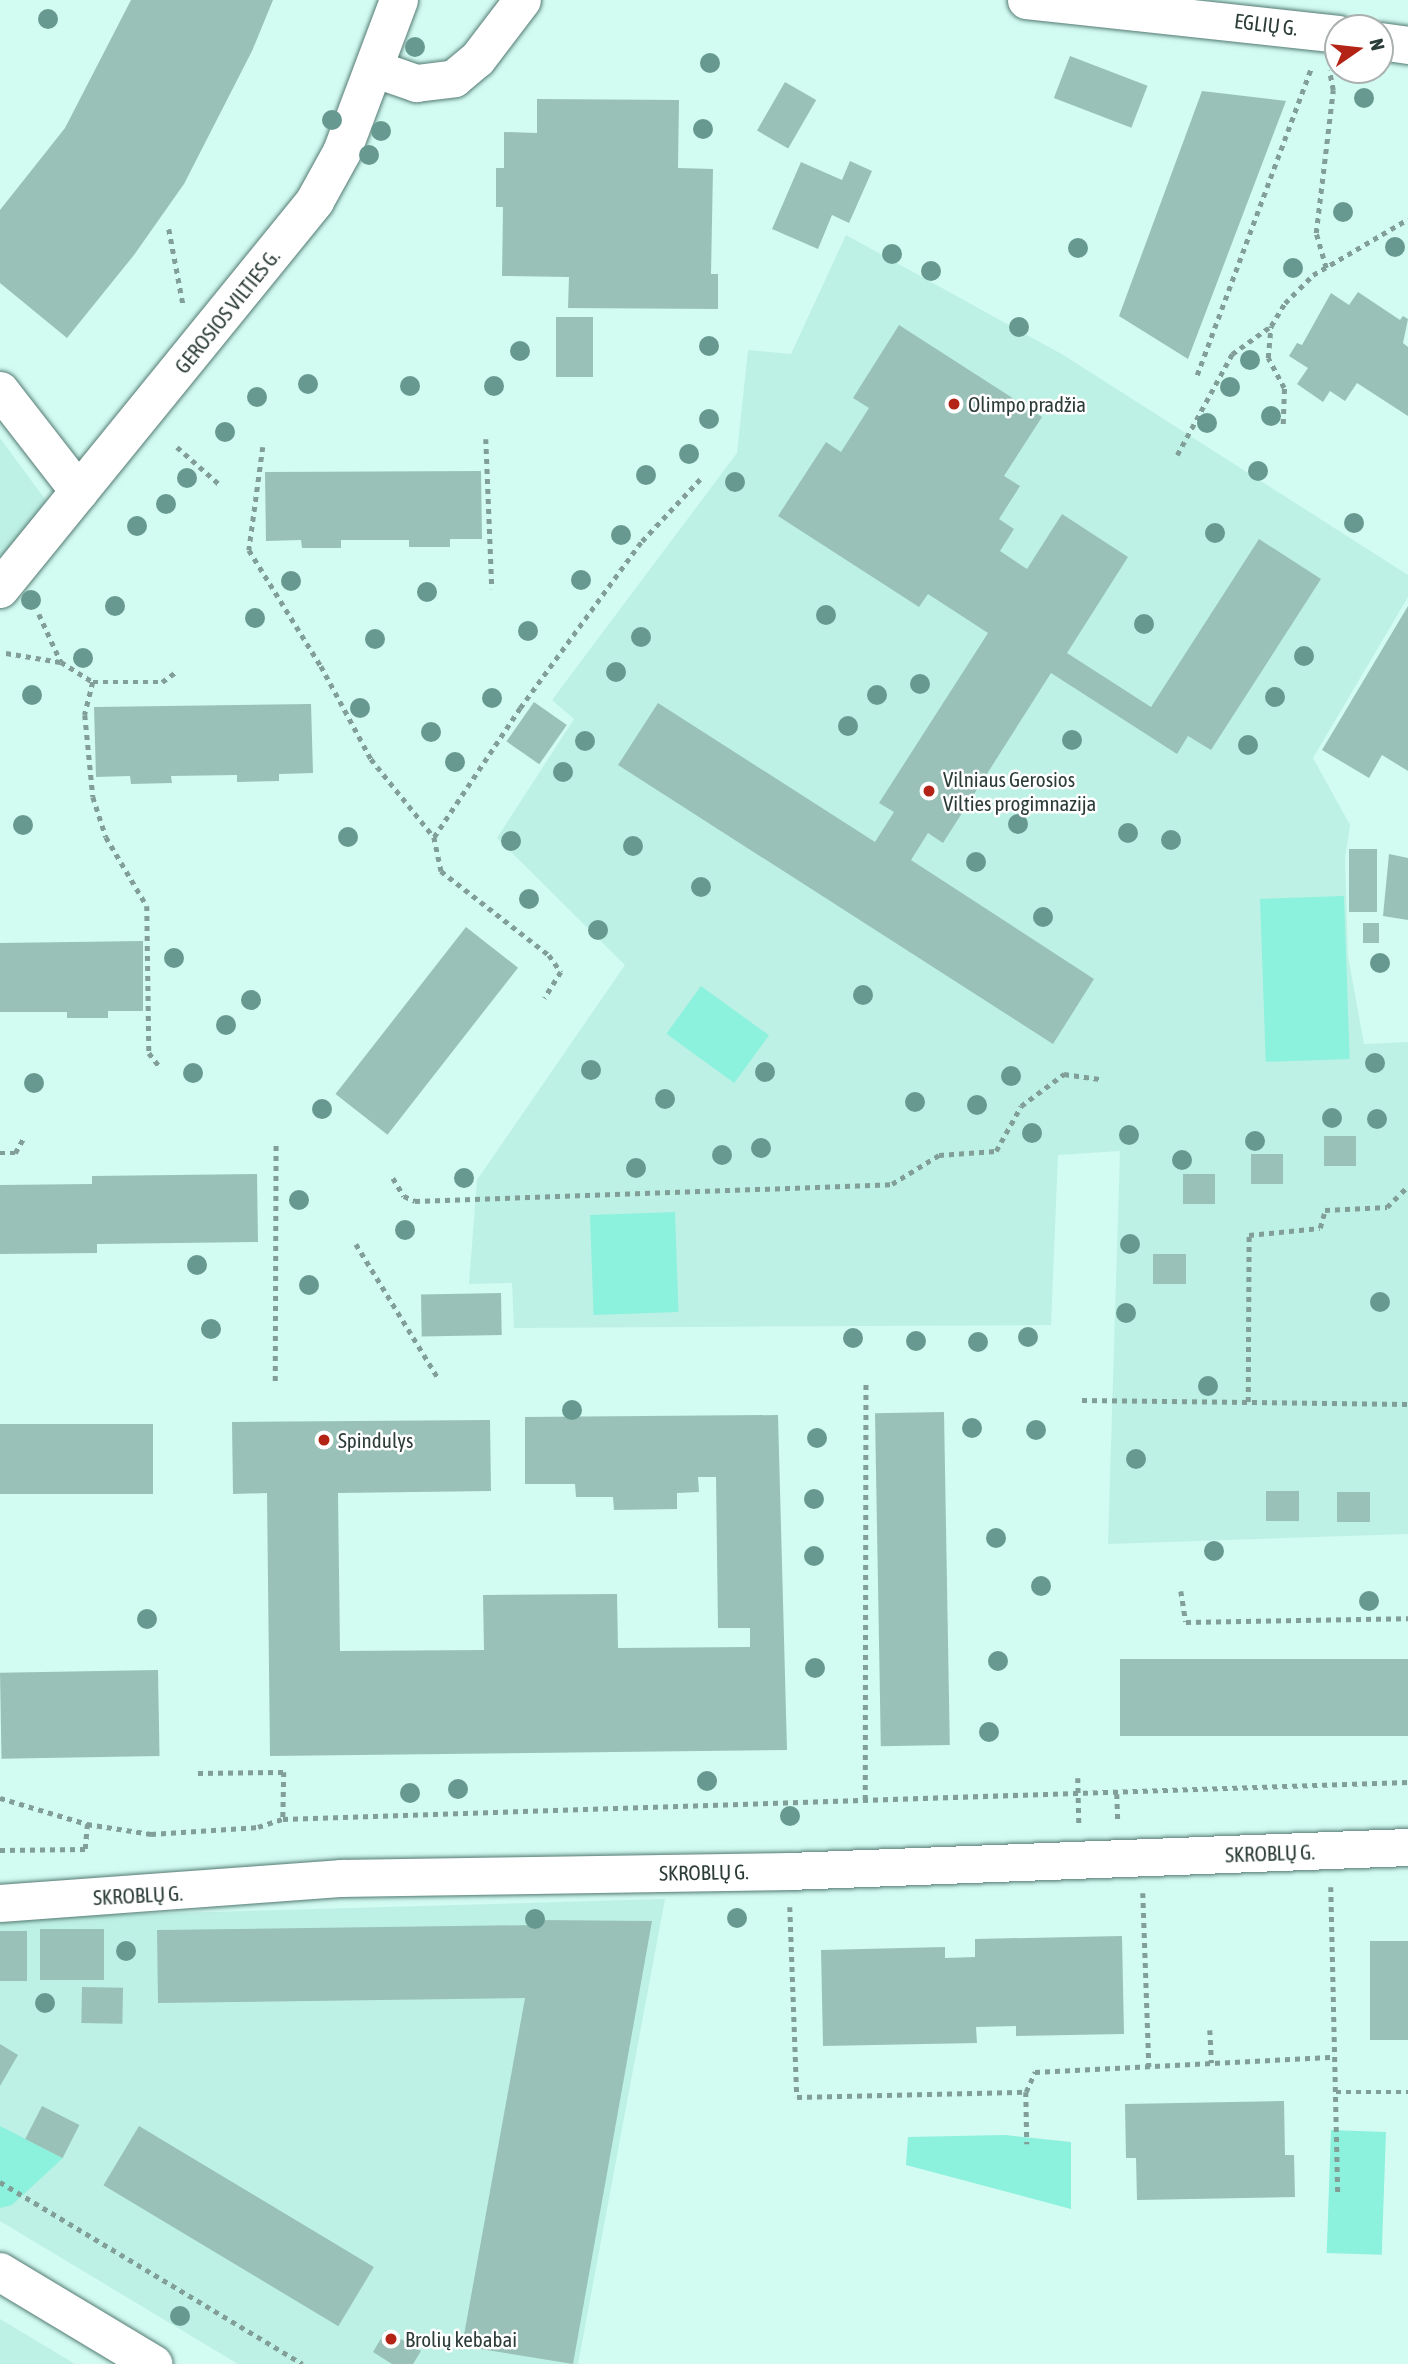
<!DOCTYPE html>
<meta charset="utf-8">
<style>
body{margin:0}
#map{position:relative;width:1408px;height:2364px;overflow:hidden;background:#d2fbf2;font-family:"Asap Condensed",sans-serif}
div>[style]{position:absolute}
.built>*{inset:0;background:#bef1e5}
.green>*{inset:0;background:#8cf1dd;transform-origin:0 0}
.building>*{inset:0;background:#99c1b8;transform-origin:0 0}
.path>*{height:4.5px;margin-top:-2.25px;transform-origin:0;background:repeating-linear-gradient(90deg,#819e97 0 5px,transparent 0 10px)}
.roads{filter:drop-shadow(0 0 2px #547a72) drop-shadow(0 0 2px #547a72)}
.street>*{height:37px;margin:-18.5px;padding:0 18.5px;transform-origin:18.5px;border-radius:18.5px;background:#fff}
.secondary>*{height:38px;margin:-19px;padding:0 19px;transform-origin:19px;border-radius:19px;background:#fff}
.trees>*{width:20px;height:20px;margin:-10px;border-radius:50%;background:#689990}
.dots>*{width:19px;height:19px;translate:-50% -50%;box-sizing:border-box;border:4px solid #fff;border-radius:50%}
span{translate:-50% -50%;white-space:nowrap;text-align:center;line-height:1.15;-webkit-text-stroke:5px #fff;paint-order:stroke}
.street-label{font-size:21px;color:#2c3c38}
.poi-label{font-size:21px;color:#2c3c38}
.left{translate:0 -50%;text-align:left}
.north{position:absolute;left:1324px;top:14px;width:70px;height:70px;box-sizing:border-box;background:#fff;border:2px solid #abb1af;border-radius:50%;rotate:76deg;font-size:19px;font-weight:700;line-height:28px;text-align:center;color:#2c3c38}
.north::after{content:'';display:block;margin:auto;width:24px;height:32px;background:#b32417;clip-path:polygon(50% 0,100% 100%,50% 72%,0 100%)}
</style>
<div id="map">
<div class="built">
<div style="clip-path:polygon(846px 235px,1065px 356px,1408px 575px,1408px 597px,1313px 758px,1350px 825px,1345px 859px,1348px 956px,1364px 1044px,1408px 1042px,1408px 1534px,1108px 1544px,1120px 1151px,1058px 1155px,1051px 1325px,514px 1328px,512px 1283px,469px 1284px,477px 1180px,625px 965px,497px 838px,574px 719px,552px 700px,737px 453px,748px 350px,791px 354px)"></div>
<div style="clip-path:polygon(0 438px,50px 506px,0 567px)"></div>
<div style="clip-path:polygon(665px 1899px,578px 2364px,238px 2364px,0 2221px,0 1918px)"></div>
<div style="clip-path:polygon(0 2319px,75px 2364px,0 2364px)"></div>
</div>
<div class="green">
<div style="left:1344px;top:896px;width:163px;height:84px;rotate:88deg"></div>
<div style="left:701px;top:986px;width:84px;height:59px;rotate:36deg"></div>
<div style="left:675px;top:1212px;width:100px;height:85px;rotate:88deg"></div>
<div style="clip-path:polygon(0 2126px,63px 2158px,12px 2205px,0 2208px)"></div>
<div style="left:1331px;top:2130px;width:55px;height:123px;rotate:2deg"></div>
<div style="clip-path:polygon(1005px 2135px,1071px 2142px,1071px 2209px,906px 2165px,908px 2137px)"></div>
</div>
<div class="building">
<div style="clip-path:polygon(131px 0,273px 0,252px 51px,184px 184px,134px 255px,67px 338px,0 283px,0 210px,65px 128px)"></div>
<div style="left:1070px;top:56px;width:83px;height:45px;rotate:21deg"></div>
<div style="left:785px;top:82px;width:36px;height:56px;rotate:30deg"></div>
<div style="clip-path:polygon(1202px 91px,1286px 101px,1188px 359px,1119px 316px)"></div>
<div style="clip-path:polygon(537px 99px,679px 100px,678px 168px,713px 169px,711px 274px,718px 274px,718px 309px,568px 308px,569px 277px,502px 276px,503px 207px,496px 207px,496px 168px,504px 168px,504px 132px,537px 133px)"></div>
<div style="clip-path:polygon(850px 161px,872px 171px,849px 223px,832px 215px,818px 249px,772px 229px,801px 162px,842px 180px)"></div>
<div style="clip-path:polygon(1358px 292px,1400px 320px,1403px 316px,1408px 319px,1403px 343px,1408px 347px,1408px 416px,1357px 383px,1345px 401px,1330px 391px,1323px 402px,1297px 384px,1308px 368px,1289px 356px,1297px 343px,1302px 345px,1331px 293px,1349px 305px)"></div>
<div style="left:556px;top:317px;width:37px;height:60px"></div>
<div style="clip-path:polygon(899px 325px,1042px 417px,1004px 476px,1020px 486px,999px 519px,1014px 529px,1000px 551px,1027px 569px,1062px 514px,1128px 557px,1067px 653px,1151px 707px,1259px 539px,1321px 579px,1211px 750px,1188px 736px,1177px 754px,1051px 673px,943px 843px,928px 833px,911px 860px,1094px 979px,1053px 1044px,618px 765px,658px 703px,875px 842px,894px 812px,879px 803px,988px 633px,928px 594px,919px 607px,778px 516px,826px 442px,841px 452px,869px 408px,853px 398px)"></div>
<div style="clip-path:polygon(481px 471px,482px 539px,450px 539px,450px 547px,409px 547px,409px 540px,341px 540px,341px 548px,302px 548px,301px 540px,266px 541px,265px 472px)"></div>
<div style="clip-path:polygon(1408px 606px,1408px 771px,1382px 755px,1369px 778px,1322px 750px)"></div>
<div style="left:534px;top:702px;width:40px;height:48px;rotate:35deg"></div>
<div style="clip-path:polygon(311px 704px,313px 773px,279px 774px,279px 781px,237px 782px,237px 775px,171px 776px,172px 783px,131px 784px,130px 776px,96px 777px,94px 707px)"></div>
<div style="left:1349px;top:849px;width:28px;height:63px"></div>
<div style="clip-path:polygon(1389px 854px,1408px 858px,1408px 920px,1383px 916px)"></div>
<div style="left:1363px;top:923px;width:16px;height:20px"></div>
<div style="left:466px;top:927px;width:66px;height:212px;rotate:38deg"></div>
<div style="clip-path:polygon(143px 941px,143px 1011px,108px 1011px,108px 1018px,67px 1018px,67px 1012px,0 1012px,0 943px)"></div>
<div style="left:1324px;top:1136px;width:32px;height:30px"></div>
<div style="left:1251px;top:1154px;width:32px;height:30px"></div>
<div style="clip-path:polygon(257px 1174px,258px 1242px,97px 1244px,97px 1253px,0 1254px,0 1185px,92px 1184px,92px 1176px)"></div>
<div style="left:1215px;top:1174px;width:30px;height:32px;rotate:90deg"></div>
<div style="left:1153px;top:1254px;width:33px;height:30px"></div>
<div style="left:501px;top:1293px;width:42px;height:80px;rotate:89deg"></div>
<div style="left:944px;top:1412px;width:333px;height:69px;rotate:89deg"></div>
<div style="clip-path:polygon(778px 1415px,787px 1750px,270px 1756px,267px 1493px,233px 1494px,232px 1422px,490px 1420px,491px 1491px,338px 1493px,340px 1651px,484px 1650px,483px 1595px,617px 1594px,618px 1648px,750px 1647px,750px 1628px,718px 1628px,716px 1477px,698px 1477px,699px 1492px,677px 1493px,677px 1509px,614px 1510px,613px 1497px,576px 1497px,575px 1484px,525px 1484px,525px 1417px)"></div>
<div style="left:0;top:1424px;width:153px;height:70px"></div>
<div style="left:1299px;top:1491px;width:30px;height:33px;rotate:90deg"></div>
<div style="left:1370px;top:1492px;width:30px;height:33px;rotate:90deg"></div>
<div style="left:1408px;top:1659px;width:77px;height:288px;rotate:90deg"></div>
<div style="left:158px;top:1670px;width:86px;height:158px;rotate:89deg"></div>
<div style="clip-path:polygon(539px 1920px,652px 1921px,573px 2364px,462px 2346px,525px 1998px,158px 2003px,157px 1930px,537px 1925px)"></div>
<div style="left:104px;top:1929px;width:51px;height:64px;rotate:90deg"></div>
<div style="left:0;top:1931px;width:27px;height:50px"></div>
<div style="clip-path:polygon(1122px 1936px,1124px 2034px,1016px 2036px,1016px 2026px,976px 2027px,977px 2043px,823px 2046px,821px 1950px,945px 1947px,945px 1958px,975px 1957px,975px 1939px)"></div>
<div style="left:1408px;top:1941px;width:99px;height:38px;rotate:90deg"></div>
<div style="left:82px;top:1987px;width:41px;height:36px;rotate:1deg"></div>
<div style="clip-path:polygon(0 2044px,18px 2055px,0 2086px)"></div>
<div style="clip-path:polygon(1284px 2101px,1285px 2155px,1294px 2155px,1295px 2197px,1137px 2200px,1136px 2158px,1126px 2158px,1125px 2104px)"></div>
<div style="left:42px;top:2106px;width:42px;height:37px;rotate:27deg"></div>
<div style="left:139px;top:2126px;width:274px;height:69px;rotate:31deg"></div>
<div style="clip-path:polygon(386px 2330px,421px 2351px,413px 2364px,392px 2364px,373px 2352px)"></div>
</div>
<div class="path">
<div style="left:169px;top:229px;width:76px;rotate:79.4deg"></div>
<div style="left:1326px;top:268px;width:36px;rotate:-106deg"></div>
<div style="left:1316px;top:233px;width:144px;rotate:-83.2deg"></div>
<div style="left:1333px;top:90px;width:20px;rotate:-101deg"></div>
<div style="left:1197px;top:375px;width:327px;rotate:-69.6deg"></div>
<div style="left:1283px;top:424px;width:36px;rotate:-88deg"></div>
<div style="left:1284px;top:388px;width:34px;rotate:-118deg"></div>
<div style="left:1268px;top:358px;width:32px;rotate:-85deg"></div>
<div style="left:1271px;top:326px;width:27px;rotate:-59deg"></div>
<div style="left:1285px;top:303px;width:40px;rotate:-45deg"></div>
<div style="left:1313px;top:275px;width:110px;rotate:-30.5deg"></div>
<div style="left:486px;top:439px;width:150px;rotate:87.7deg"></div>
<div style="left:177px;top:447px;width:56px;rotate:41.4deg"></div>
<div style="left:263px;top:447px;width:104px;rotate:97.7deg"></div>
<div style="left:249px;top:550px;width:137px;rotate:58.2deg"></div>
<div style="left:321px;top:666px;width:106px;rotate:61.7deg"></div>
<div style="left:371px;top:759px;width:100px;rotate:51.1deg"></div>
<div style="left:434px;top:837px;width:35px;rotate:78deg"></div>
<div style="left:441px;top:871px;width:137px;rotate:37.9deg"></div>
<div style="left:549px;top:955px;width:21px;rotate:55deg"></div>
<div style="left:561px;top:972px;width:31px;rotate:122deg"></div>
<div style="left:1177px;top:455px;width:115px;rotate:-61.4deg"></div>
<div style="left:1232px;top:354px;width:48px;rotate:-35.7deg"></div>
<div style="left:39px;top:614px;width:53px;rotate:65.4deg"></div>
<div style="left:61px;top:662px;width:38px;rotate:32deg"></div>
<div style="left:93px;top:682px;width:69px"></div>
<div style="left:162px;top:682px;width:19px;rotate:-36deg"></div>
<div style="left:6px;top:653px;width:55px;rotate:9.5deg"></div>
<div style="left:93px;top:682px;width:34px;rotate:104deg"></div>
<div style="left:85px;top:715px;width:82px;rotate:84.4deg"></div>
<div style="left:93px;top:797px;width:42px;rotate:72deg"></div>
<div style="left:106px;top:837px;width:80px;rotate:59.3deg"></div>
<div style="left:147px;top:906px;width:147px;rotate:89.2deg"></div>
<div style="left:149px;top:1053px;width:16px;rotate:52deg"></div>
<div style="left:434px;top:837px;width:155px;rotate:-56.3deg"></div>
<div style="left:520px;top:708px;width:207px;rotate:-53.9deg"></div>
<div style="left:642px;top:541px;width:89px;rotate:-46.8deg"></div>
<div style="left:0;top:1153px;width:15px"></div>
<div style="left:15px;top:1153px;width:16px;rotate:-60deg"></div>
<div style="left:393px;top:1178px;width:21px;rotate:59deg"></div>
<div style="left:404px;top:1196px;width:12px;rotate:24deg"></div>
<div style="left:415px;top:1201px;width:477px;rotate:-2deg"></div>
<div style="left:892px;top:1184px;width:55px;rotate:-31.7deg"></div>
<div style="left:939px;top:1155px;width:57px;rotate:-4deg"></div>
<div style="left:996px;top:1151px;width:51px;rotate:-60.9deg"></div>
<div style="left:1021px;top:1106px;width:54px;rotate:-36.7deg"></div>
<div style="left:1064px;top:1074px;width:36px;rotate:8deg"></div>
<div style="left:356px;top:1244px;width:157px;rotate:58.5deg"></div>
<div style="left:275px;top:1381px;width:237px;rotate:-89.8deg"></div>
<div style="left:1082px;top:1400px;width:326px;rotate:0.7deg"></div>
<div style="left:1248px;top:1402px;width:167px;rotate:-89.7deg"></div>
<div style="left:1249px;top:1235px;width:71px;rotate:-5.6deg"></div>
<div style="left:1320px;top:1228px;width:19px;rotate:-74deg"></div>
<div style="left:1325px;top:1210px;width:62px;rotate:-2.8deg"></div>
<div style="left:1387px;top:1207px;width:30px;rotate:-45deg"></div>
<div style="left:1181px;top:1591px;width:31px;rotate:81deg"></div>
<div style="left:1186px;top:1622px;width:222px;rotate:-1deg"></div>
<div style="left:198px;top:1773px;width:86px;rotate:-0.7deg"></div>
<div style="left:284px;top:1772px;width:47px;rotate:91.2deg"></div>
<div style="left:1078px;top:1778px;width:45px;rotate:88.7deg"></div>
<div style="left:1117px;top:1794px;width:27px;rotate:88deg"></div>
<div style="left:0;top:1798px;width:91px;rotate:16.6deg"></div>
<div style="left:87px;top:1824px;width:65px;rotate:8.9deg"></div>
<div style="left:151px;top:1834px;width:107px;rotate:-3.7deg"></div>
<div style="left:258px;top:1827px;width:26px;rotate:-18deg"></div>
<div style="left:283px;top:1819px;width:1126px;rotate:-1.88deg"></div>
<div style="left:865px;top:1800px;width:420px;rotate:-89.9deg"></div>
<div style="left:0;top:1850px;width:85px;rotate:-0.7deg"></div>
<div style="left:85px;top:1849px;width:25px;rotate:-85deg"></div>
<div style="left:1331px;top:1887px;width:307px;rotate:88.7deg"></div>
<div style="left:1143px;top:1893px;width:174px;rotate:88deg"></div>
<div style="left:790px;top:1907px;width:190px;rotate:87.9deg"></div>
<div style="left:797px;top:2097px;width:229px;rotate:-1.3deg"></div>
<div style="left:1026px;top:2092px;width:22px;rotate:-66deg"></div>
<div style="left:1035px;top:2072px;width:300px;rotate:-2.9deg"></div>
<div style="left:1210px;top:2030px;width:33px;rotate:87deg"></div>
<div style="left:1026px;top:2092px;width:52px;rotate:88.9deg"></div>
<div style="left:1336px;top:2092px;width:72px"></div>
<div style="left:0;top:2182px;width:353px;rotate:31deg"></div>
</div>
<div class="roads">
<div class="street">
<div style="left:1026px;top:0;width:314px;rotate:6.2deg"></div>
<div style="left:1380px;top:41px;width:28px;rotate:8deg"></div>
<div style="left:373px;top:68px;width:46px;rotate:19.2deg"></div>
<div style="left:416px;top:83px;width:38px;rotate:-7deg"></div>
<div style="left:454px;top:78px;width:30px;rotate:-40deg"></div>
<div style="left:477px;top:59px;width:74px;rotate:-52.7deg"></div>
<div style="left:0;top:390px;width:129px;rotate:52.2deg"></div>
<div style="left:0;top:1903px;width:342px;rotate:-4.2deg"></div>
<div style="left:341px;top:1878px;width:448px;rotate:-0.9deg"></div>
<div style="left:789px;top:1871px;width:619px;rotate:-2.22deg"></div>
</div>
<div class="secondary">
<div style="left:0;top:589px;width:500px;rotate:-50.9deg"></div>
<div style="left:315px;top:201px;width:56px;rotate:-61.1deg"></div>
<div style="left:342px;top:152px;width:162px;rotate:-69.4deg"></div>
<div style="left:0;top:2272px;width:179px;rotate:31deg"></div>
</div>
</div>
<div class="trees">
<div style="left:48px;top:19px"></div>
<div style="left:415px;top:47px"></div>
<div style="left:710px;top:63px"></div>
<div style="left:1364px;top:98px"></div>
<div style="left:332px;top:120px"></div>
<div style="left:703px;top:129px"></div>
<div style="left:381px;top:131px"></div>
<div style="left:369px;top:155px"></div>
<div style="left:1343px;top:212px"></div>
<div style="left:1395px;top:247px"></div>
<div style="left:1078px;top:248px"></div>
<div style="left:892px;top:254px"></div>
<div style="left:1293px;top:268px"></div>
<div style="left:931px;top:271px"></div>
<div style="left:1019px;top:327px"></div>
<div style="left:709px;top:346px"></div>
<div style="left:520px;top:351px"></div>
<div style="left:1250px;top:360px"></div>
<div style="left:308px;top:384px"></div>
<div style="left:410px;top:386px"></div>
<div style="left:494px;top:386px"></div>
<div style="left:1230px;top:387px"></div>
<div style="left:257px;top:397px"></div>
<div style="left:1271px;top:416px"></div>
<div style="left:709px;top:419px"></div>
<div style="left:1207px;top:423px"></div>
<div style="left:225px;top:432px"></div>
<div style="left:689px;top:454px"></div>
<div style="left:1258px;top:471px"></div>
<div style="left:646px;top:475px"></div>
<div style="left:187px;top:478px"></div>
<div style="left:735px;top:482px"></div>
<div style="left:166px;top:504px"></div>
<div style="left:1354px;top:523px"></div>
<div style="left:137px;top:526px"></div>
<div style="left:1215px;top:533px"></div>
<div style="left:621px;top:535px"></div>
<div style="left:581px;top:580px"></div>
<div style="left:291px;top:581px"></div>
<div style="left:427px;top:592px"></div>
<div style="left:31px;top:600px"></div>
<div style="left:115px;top:606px"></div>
<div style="left:826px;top:615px"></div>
<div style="left:255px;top:618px"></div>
<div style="left:1144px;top:624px"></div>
<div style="left:528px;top:631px"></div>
<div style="left:641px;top:637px"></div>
<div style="left:375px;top:639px"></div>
<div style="left:1304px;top:656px"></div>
<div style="left:83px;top:658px"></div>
<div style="left:616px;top:672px"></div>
<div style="left:920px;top:684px"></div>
<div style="left:32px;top:695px"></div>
<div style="left:877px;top:695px"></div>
<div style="left:1275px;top:697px"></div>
<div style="left:492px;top:698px"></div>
<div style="left:360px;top:708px"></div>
<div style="left:848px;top:726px"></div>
<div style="left:431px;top:732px"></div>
<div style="left:1072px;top:740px"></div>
<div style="left:585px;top:741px"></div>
<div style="left:1248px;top:745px"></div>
<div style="left:455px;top:762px"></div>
<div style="left:563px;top:772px"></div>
<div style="left:1018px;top:824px"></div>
<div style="left:23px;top:825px"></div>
<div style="left:1128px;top:833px"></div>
<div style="left:348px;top:837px"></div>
<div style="left:1171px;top:840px"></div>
<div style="left:511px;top:841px"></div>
<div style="left:633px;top:846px"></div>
<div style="left:976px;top:862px"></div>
<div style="left:701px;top:887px"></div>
<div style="left:529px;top:899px"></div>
<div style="left:1043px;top:917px"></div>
<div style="left:598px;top:930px"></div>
<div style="left:174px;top:958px"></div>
<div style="left:1380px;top:963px"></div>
<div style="left:863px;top:995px"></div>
<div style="left:251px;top:1000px"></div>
<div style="left:226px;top:1025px"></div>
<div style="left:1375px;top:1063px"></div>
<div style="left:591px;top:1070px"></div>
<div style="left:765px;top:1072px"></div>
<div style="left:193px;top:1073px"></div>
<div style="left:1011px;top:1076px"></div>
<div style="left:34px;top:1083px"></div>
<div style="left:665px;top:1099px"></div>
<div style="left:915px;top:1102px"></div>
<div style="left:977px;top:1105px"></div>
<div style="left:322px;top:1109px"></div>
<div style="left:1332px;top:1118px"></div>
<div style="left:1377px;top:1119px"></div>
<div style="left:1032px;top:1133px"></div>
<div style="left:1129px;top:1135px"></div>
<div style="left:1255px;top:1141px"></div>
<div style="left:761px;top:1148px"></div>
<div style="left:722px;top:1155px"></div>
<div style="left:1182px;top:1160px"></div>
<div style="left:636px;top:1168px"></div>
<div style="left:464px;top:1178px"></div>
<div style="left:299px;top:1200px"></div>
<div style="left:405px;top:1230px"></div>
<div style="left:1130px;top:1244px"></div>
<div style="left:197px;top:1265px"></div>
<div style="left:309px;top:1285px"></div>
<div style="left:1380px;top:1302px"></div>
<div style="left:1126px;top:1313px"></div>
<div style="left:211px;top:1329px"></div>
<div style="left:1028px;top:1337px"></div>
<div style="left:853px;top:1338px"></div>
<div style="left:916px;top:1341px"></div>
<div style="left:978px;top:1342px"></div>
<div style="left:1208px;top:1386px"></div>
<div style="left:572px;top:1410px"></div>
<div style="left:972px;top:1428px"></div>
<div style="left:1036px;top:1430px"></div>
<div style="left:817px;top:1438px"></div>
<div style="left:1136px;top:1459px"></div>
<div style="left:814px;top:1499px"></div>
<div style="left:996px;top:1538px"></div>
<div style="left:1214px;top:1551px"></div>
<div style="left:814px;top:1556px"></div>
<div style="left:1041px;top:1586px"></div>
<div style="left:1369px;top:1601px"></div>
<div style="left:147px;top:1619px"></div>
<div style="left:998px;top:1661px"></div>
<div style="left:815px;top:1668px"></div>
<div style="left:989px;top:1732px"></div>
<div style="left:707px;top:1781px"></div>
<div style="left:458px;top:1789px"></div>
<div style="left:410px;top:1793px"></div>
<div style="left:790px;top:1816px"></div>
<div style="left:737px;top:1918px"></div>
<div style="left:535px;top:1919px"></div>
<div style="left:126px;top:1951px"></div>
<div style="left:45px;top:2003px"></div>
<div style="left:180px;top:2316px"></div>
</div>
<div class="dots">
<div style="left:954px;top:404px;background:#b32417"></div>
<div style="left:929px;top:791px;background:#b32417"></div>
<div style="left:324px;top:1440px;background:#b32417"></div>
<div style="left:391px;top:2339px;background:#b32417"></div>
</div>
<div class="street-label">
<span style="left:1266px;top:24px;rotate:7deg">EGLIŲ G.</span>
<span style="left:227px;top:311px;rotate:-51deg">GEROSIOS VILTIES G.</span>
<span style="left:1270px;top:1853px;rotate:-2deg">SKROBLŲ G.</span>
<span style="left:704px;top:1872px;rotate:-1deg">SKROBLŲ G.</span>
<span style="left:138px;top:1895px;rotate:-3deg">SKROBLŲ G.</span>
</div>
<div class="poi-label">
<span class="left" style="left:968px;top:404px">Olimpo pradžia</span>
<span class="left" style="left:943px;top:791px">Vilniaus Gerosios<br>Vilties progimnazija</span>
<span class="left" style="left:338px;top:1440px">Spindulys</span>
<span class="left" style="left:405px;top:2339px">Brolių kebabai</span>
</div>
<div class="north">N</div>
</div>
